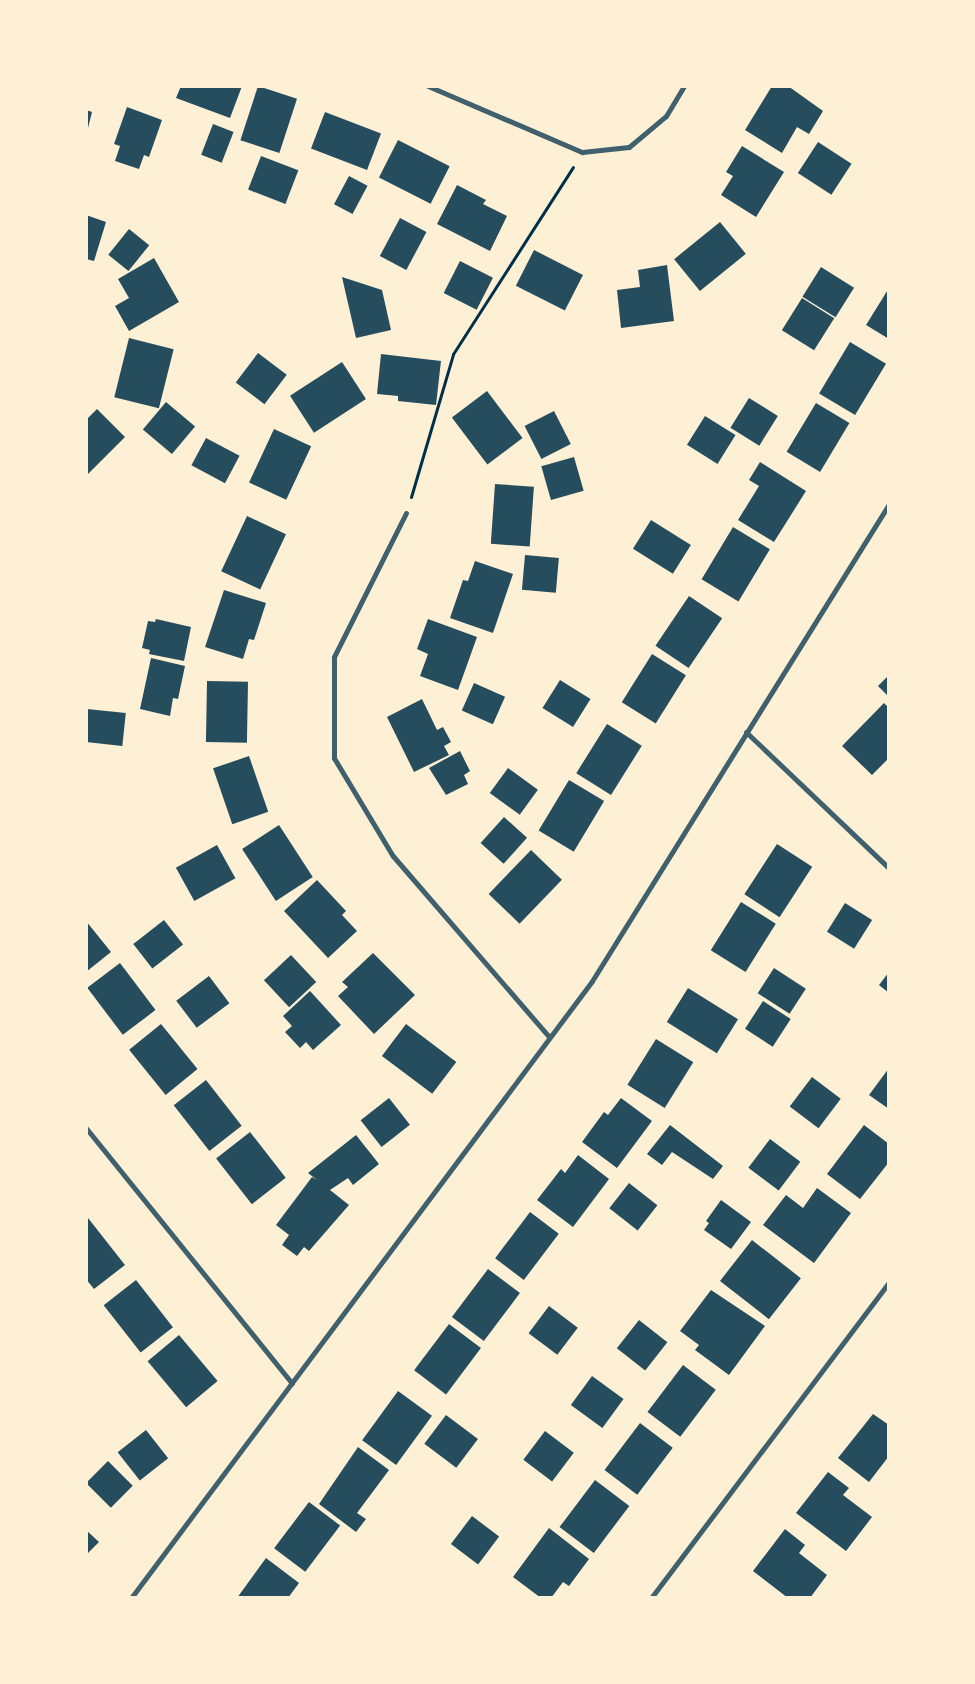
<!DOCTYPE html>
<style>
body{margin:0}
#map{position:relative;width:975px;height:1684px;overflow:hidden;background:#fdf0d5;font-family:Rubik,sans-serif}
div>[style]{position:absolute}
.building>*{inset:0;background:#264d5e;transform-origin:0 0}
.path>*{height:3px;margin:-1.5px;padding:0 1.5px;transform-origin:1.5px;border-radius:1.5px;background:#003049}
.minor>*{height:5px;margin:-2.5px;padding:0 2.5px;transform-origin:2.5px;border-radius:2.5px;background:#3f606c}
span{translate:-50% -50%;white-space:nowrap;text-align:center;line-height:1.15;-webkit-text-stroke:4px #fdf0d5;paint-order:stroke}
.frame{position:absolute;inset:0;border:88px solid #fdf0d5;pointer-events:none}
</style>
<div id="map">
<div class="building">
<div style="clip-path:polygon(181px 86px,242px 86px,230px 118px,176px 98px)"></div>
<div style="left:258px;top:86px;width:41px;height:57px;rotate:18deg"></div>
<div style="clip-path:polygon(772px 86px,788px 86px,823px 111px,809px 134px,797px 127px,782px 153px,745px 130px)"></div>
<div style="clip-path:polygon(127px 107px,162px 120px,149px 157px,144px 155px,139px 169px,115px 161px,120px 146px,114px 144px)"></div>
<div style="clip-path:polygon(86px 110px,92px 112px,87px 132px,86px 132px)"></div>
<div style="left:325px;top:112px;width:60px;height:39px;rotate:21deg"></div>
<div style="left:213px;top:124px;width:22px;height:33px;rotate:21deg"></div>
<div style="left:398px;top:140px;width:58px;height:42px;rotate:27deg"></div>
<div style="left:818px;top:142px;width:40px;height:37px;rotate:33deg"></div>
<div style="clip-path:polygon(742px 146px,784px 172px,756px 217px,721px 195px,733px 176px,726px 172px)"></div>
<div style="left:261px;top:156px;width:40px;height:36px;rotate:21deg"></div>
<div style="left:349px;top:176px;width:21px;height:32px;rotate:28deg"></div>
<div style="clip-path:polygon(457px 185px,486px 200px,483px 204px,507px 216px,490px 251px,437px 224px)"></div>
<div style="clip-path:polygon(86px 215px,106px 222px,94px 261px,86px 259px)"></div>
<div style="left:400px;top:218px;width:30px;height:43px;rotate:28deg"></div>
<div style="left:720px;top:222px;width:41px;height:59px;rotate:51deg"></div>
<div style="left:129px;top:229px;width:26px;height:33px;rotate:39deg"></div>
<div style="left:534px;top:250px;width:55px;height:40px;rotate:27deg"></div>
<div style="clip-path:polygon(154px 258px,179px 302px,129px 331px,115px 306px,129px 298px,118px 279px)"></div>
<div style="left:460px;top:261px;width:37px;height:36px;rotate:27deg"></div>
<div style="clip-path:polygon(667px 265px,674px 321px,621px 328px,617px 290px,640px 287px,638px 270px)"></div>
<div style="left:821px;top:267px;width:39px;height:35px;rotate:32deg"></div>
<div style="clip-path:polygon(342px 277px,382px 290px,391px 330px,356px 338px)"></div>
<div style="clip-path:polygon(889px 288px,889px 339px,866px 325px)"></div>
<div style="left:802px;top:298px;width:38px;height:38px;rotate:32deg"></div>
<div style="left:129px;top:338px;width:46px;height:61px;rotate:14deg"></div>
<div style="left:850px;top:342px;width:42px;height:60px;rotate:31deg"></div>
<div style="left:258px;top:353px;width:36px;height:37px;rotate:37deg"></div>
<div style="clip-path:polygon(381px 354px,441px 361px,436px 405px,398px 401px,398px 396px,377px 394px)"></div>
<div style="left:342px;top:362px;width:44px;height:62px;rotate:57deg"></div>
<div style="left:487px;top:391px;width:59px;height:44px;rotate:53deg"></div>
<div style="left:749px;top:398px;width:34px;height:35px;rotate:32deg"></div>
<div style="left:166px;top:402px;width:38px;height:36px;rotate:40deg"></div>
<div style="left:816px;top:403px;width:39px;height:57px;rotate:31deg"></div>
<div style="clip-path:polygon(97px 409px,125px 437px,86px 476px,86px 420px)"></div>
<div style="left:554px;top:411px;width:37px;height:33px;rotate:63deg"></div>
<div style="left:705px;top:416px;width:36px;height:34px;rotate:32deg"></div>
<div style="left:274px;top:429px;width:41px;height:59px;rotate:25deg"></div>
<div style="left:206px;top:438px;width:38px;height:31px;rotate:28deg"></div>
<div style="left:574px;top:457px;width:35px;height:34px;rotate:74deg"></div>
<div style="clip-path:polygon(760px 462px,806px 491px,774px 542px,738px 520px,759px 486px,749px 480px)"></div>
<div style="left:495px;top:484px;width:39px;height:60px;rotate:4deg"></div>
<div style="left:247px;top:516px;width:43px;height:61px;rotate:25deg"></div>
<div style="left:651px;top:520px;width:47px;height:34px;rotate:32deg"></div>
<div style="left:733px;top:527px;width:43px;height:61px;rotate:31deg"></div>
<div style="left:525px;top:555px;width:34px;height:35px;rotate:5deg"></div>
<div style="clip-path:polygon(475px 561px,513px 574px,493px 633px,450px 618px,463px 580px,468px 581px)"></div>
<div style="clip-path:polygon(224px 590px,266px 603px,254px 640px,249px 639px,243px 659px,205px 647px)"></div>
<div style="left:689px;top:596px;width:40px;height:60px;rotate:34deg"></div>
<div style="clip-path:polygon(156px 619px,191px 627px,184px 661px,149px 654px,150px 650px,142px 648px,148px 621px,155px 622px)"></div>
<div style="clip-path:polygon(428px 619px,477px 637px,458px 690px,420px 676px,428px 654px,417px 649px)"></div>
<div style="left:652px;top:654px;width:40px;height:57px;rotate:32deg"></div>
<div style="clip-path:polygon(151px 658px,185px 666px,178px 699px,173px 698px,170px 716px,140px 709px)"></div>
<div style="clip-path:polygon(889px 675px,889px 697px,878px 686px)"></div>
<div style="left:560px;top:680px;width:36px;height:33px;rotate:32deg"></div>
<div style="left:207px;top:681px;width:41px;height:61px;rotate:1deg"></div>
<div style="left:474px;top:683px;width:34px;height:30px;rotate:24deg"></div>
<div style="clip-path:polygon(422px 699px,437px 730px,443px 727px,451px 742px,444px 746px,449px 755px,414px 772px,387px 717px)"></div>
<div style="clip-path:polygon(884px 703px,889px 708px,889px 758px,872px 775px,842px 746px)"></div>
<div style="left:87px;top:709px;width:39px;height:33px;rotate:6deg"></div>
<div style="left:607px;top:724px;width:41px;height:58px;rotate:32deg"></div>
<div style="clip-path:polygon(460px 751px,470px 771px,464px 775px,468px 784px,446px 795px,429px 768px)"></div>
<div style="left:249px;top:756px;width:59px;height:38px;rotate:71deg"></div>
<div style="left:508px;top:768px;width:37px;height:31px;rotate:36deg"></div>
<div style="left:569px;top:780px;width:41px;height:59px;rotate:31deg"></div>
<div style="left:504px;top:817px;width:31px;height:35px;rotate:42deg"></div>
<div style="left:279px;top:825px;width:62px;height:44px;rotate:57deg"></div>
<div style="left:777px;top:844px;width:42px;height:60px;rotate:33deg"></div>
<div style="left:217px;top:845px;width:38px;height:47px;rotate:61deg"></div>
<div style="left:531px;top:850px;width:43px;height:61px;rotate:44deg"></div>
<div style="clip-path:polygon(317px 880px,346px 911px,342px 915px,357px 931px,328px 958px,284px 911px)"></div>
<div style="left:741px;top:902px;width:41px;height:57px;rotate:32deg"></div>
<div style="left:845px;top:903px;width:32px;height:34px;rotate:32deg"></div>
<div style="left:164px;top:920px;width:31px;height:39px;rotate:52deg"></div>
<div style="clip-path:polygon(86px 921px,111px 952px,86px 972px)"></div>
<div style="clip-path:polygon(373px 953px,415px 995px,374px 1034px,338px 996px,348px 987px,342px 982px)"></div>
<div style="left:291px;top:955px;width:37px;height:37px;rotate:47deg"></div>
<div style="left:120px;top:963px;width:59px;height:41px;rotate:53deg"></div>
<div style="left:774px;top:968px;width:38px;height:30px;rotate:33deg"></div>
<div style="clip-path:polygon(889px 972px,889px 993px,879px 985px)"></div>
<div style="left:209px;top:976px;width:34px;height:41px;rotate:53deg"></div>
<div style="left:688px;top:988px;width:59px;height:40px;rotate:32deg"></div>
<div style="clip-path:polygon(310px 991px,341px 1025px,313px 1050px,306px 1042px,300px 1048px,285px 1032px,292px 1026px,283px 1016px)"></div>
<div style="left:763px;top:1001px;width:33px;height:33px;rotate:33deg"></div>
<div style="left:161px;top:1024px;width:58px;height:41px;rotate:51deg"></div>
<div style="left:406px;top:1024px;width:63px;height:40px;rotate:37deg"></div>
<div style="left:656px;top:1039px;width:44px;height:54px;rotate:32deg"></div>
<div style="clip-path:polygon(889px 1068px,889px 1109px,869px 1095px)"></div>
<div style="left:812px;top:1077px;width:36px;height:37px;rotate:37deg"></div>
<div style="left:206px;top:1080px;width:58px;height:41px;rotate:52deg"></div>
<div style="left:389px;top:1098px;width:34px;height:36px;rotate:52deg"></div>
<div style="clip-path:polygon(621px 1098px,652px 1121px,617px 1168px,582px 1142px,604px 1112px,608px 1115px)"></div>
<div style="clip-path:polygon(670px 1125px,723px 1166px,713px 1179px,672px 1152px,662px 1165px,647px 1154px)"></div>
<div style="clip-path:polygon(864px 1125px,889px 1144px,889px 1162px,860px 1199px,827px 1174px)"></div>
<div style="left:250px;top:1132px;width:58px;height:43px;rotate:52deg"></div>
<div style="clip-path:polygon(356px 1135px,379px 1164px,353px 1185px,348px 1178px,330px 1190px,349px 1205px,309px 1251px,304px 1247px,297px 1256px,282px 1245px,289px 1235px,276px 1225px,312px 1177px,317px 1180px,308px 1173px)"></div>
<div style="left:770px;top:1139px;width:38px;height:36px;rotate:37deg"></div>
<div style="clip-path:polygon(578px 1155px,609px 1179px,573px 1227px,537px 1200px,561px 1169px,565px 1173px)"></div>
<div style="left:629px;top:1183px;width:36px;height:32px;rotate:38deg"></div>
<div style="clip-path:polygon(817px 1188px,851px 1213px,814px 1263px,763px 1225px,786px 1195px,803px 1208px)"></div>
<div style="clip-path:polygon(721px 1200px,751px 1222px,731px 1249px,704px 1230px,709px 1223px,706px 1221px)"></div>
<div style="left:530px;top:1212px;width:36px;height:58px;rotate:37deg"></div>
<div style="clip-path:polygon(88px 1218px,125px 1265px,94px 1289px,86px 1279px)"></div>
<div style="left:752px;top:1240px;width:62px;height:52px;rotate:38deg"></div>
<div style="left:488px;top:1269px;width:40px;height:60px;rotate:37deg"></div>
<div style="left:136px;top:1280px;width:60px;height:41px;rotate:52deg"></div>
<div style="clip-path:polygon(711px 1290px,765px 1326px,729px 1375px,695px 1350px,699px 1345px,680px 1331px)"></div>
<div style="left:549px;top:1306px;width:36px;height:34px;rotate:37deg"></div>
<div style="left:639px;top:1320px;width:36px;height:36px;rotate:38deg"></div>
<div style="left:449px;top:1324px;width:40px;height:58px;rotate:37deg"></div>
<div style="left:179px;top:1335px;width:60px;height:41px;rotate:50deg"></div>
<div style="left:683px;top:1365px;width:41px;height:59px;rotate:37deg"></div>
<div style="left:592px;top:1376px;width:39px;height:36px;rotate:36deg"></div>
<div style="left:398px;top:1391px;width:42px;height:61px;rotate:36deg"></div>
<div style="clip-path:polygon(873px 1414px,889px 1425px,889px 1456px,869px 1482px,838px 1458px)"></div>
<div style="left:446px;top:1415px;width:40px;height:36px;rotate:37deg"></div>
<div style="left:640px;top:1423px;width:41px;height:59px;rotate:37deg"></div>
<div style="left:146px;top:1430px;width:36px;height:36px;rotate:52deg"></div>
<div style="left:545px;top:1431px;width:36px;height:36px;rotate:37deg"></div>
<div style="clip-path:polygon(358px 1447px,389px 1470px,357px 1513px,366px 1519px,356px 1532px,319px 1504px)"></div>
<div style="left:108px;top:1461px;width:35px;height:31px;rotate:45deg"></div>
<div style="clip-path:polygon(828px 1472px,849px 1488px,843px 1495px,872px 1517px,846px 1551px,796px 1513px)"></div>
<div style="left:595px;top:1480px;width:43px;height:59px;rotate:37deg"></div>
<div style="left:309px;top:1502px;width:39px;height:58px;rotate:37deg"></div>
<div style="left:472px;top:1516px;width:34px;height:35px;rotate:37deg"></div>
<div style="clip-path:polygon(549px 1528px,589px 1559px,569px 1586px,563px 1582px,551px 1598px,541px 1598px,513px 1577px)"></div>
<div style="clip-path:polygon(785px 1529px,805px 1545px,799px 1553px,827px 1575px,810px 1598px,788px 1598px,753px 1571px)"></div>
<div style="clip-path:polygon(86px 1530px,99px 1542px,86px 1555px)"></div>
<div style="clip-path:polygon(266px 1558px,299px 1583px,288px 1598px,237px 1598px)"></div>
</div>
<div class="path">
<div style="left:411px;top:497px;width:149px;rotate:-73.6deg"></div>
<div style="left:453px;top:354px;width:222px;rotate:-57.3deg"></div>
</div>
<div class="minor">
<div style="left:428px;top:86px;width:168px;rotate:23.2deg"></div>
<div style="left:582px;top:152px;width:47px;rotate:-6.1deg"></div>
<div style="left:629px;top:147px;width:48px;rotate:-40deg"></div>
<div style="left:666px;top:116px;width:35px;rotate:-59deg"></div>
<div style="left:406px;top:513px;width:161px;rotate:116.6deg"></div>
<div style="left:334px;top:657px;width:101px;rotate:90deg"></div>
<div style="left:334px;top:758px;width:114px;rotate:59deg"></div>
<div style="left:393px;top:856px;width:239px;rotate:49.2deg"></div>
<div style="left:746px;top:732px;width:197px;rotate:43.6deg"></div>
<div style="left:86px;top:1128px;width:328px;rotate:51.1deg"></div>
<div style="left:131px;top:1598px;width:770px;rotate:-53.23deg"></div>
<div style="left:592px;top:981px;width:562px;rotate:-58.09deg"></div>
<div style="left:651px;top:1598px;width:396px;rotate:-53deg"></div>
</div>
<div class="frame"></div>
</div>
